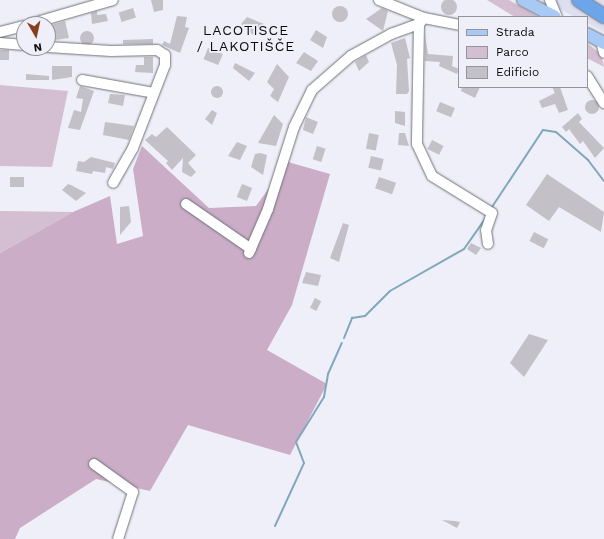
<!DOCTYPE html>
<meta charset="utf-8">
<style>
body{margin:0}
#map{position:relative;width:604px;height:539px;overflow:hidden;background:#eeeff8;font-family:"Work Sans",sans-serif}
div>[style]{position:absolute}
.built>*{inset:0;background:#dddfef}
.green>*{inset:0;background:#d4bed2}
.forest>*{inset:0;background:#cbadc8}
.stream>*{height:2px;margin:-1px;padding:0 1px;transform-origin:1px;border-radius:1px;background:#80a7bb}
.building>*{inset:0;background:#c3c0c7;transform-origin:0 0}
.round{border-radius:50%}
.roads{filter:drop-shadow(0 0 1px #6f7077) drop-shadow(0 0 1px #6f7077)}
.minor>*{height:10px;margin:-5px;padding:0 5px;transform-origin:5px;border-radius:5px;background:#fff}
.major>*{height:12px;margin:-6px;padding:0 6px;transform-origin:6px;border-radius:6px;background:#a7c9f3}
.highway>*{height:14px;margin:-7px;padding:0 7px;transform-origin:7px;border-radius:7px;background:#6da5eb}
span{translate:-50% -50%;white-space:nowrap;text-align:center;line-height:1.15;-webkit-text-stroke:3.5px #eeeff8;paint-order:stroke}
.quarter-label{font-size:14px;color:#0c0c0e;letter-spacing:1px}
.legend{position:absolute;left:458px;top:16px;width:130px;height:72px;box-sizing:border-box;background:#eeeff8;border:1px solid #94949a;margin:0;padding:5px 7px;list-style:none;font-size:12px;color:#0c0c0e}
.legend li{display:flex;align-items:center;gap:8px;height:20px}
.legend b{width:20px;border:1px solid #94949a}
.north{position:absolute;left:16px;top:16px;width:40px;height:40px;box-sizing:border-box;background:#eeeff8;border:1px solid #94949a;border-radius:50%;rotate:171deg;font-size:11px;font-weight:700;line-height:16px;text-align:center;color:#0c0c0e}
.north::after{content:'';display:block;margin:auto;width:14px;height:18px;background:#87401f;clip-path:polygon(50% 0,100% 100%,50% 72%,0 100%)}
</style>
<div id="map">
<div class="built">
<div style="clip-path:polygon(542px 0,604px 0,604px 32px,587px 23px,587px 17px,575px 17px)"></div>
</div>
<div class="green">
<div style="clip-path:polygon(487px 0,509px 0,539px 17px,515px 17px)"></div>
<div style="clip-path:polygon(587px 43px,601px 54px,604px 67px,587px 58px)"></div>
<div style="clip-path:polygon(0 85px,68px 91px,52px 167px,0 166px)"></div>
<div style="clip-path:polygon(0 211px,73px 212px,0 253px)"></div>
</div>
<div class="forest">
<div style="clip-path:polygon(142px 146px,209px 208px,256px 206px,288px 162px,330px 174px,292px 305px,267px 350px,327px 384px,290px 455px,188px 425px,150px 491px,96px 479px,20px 528px,15px 539px,0 539px,0 253px,73px 212px,110px 196px,117px 244px,143px 236px,133px 169px)"></div>
</div>
<div class="stream">
<div style="left:492px;top:207px;width:92px;rotate:-56.5deg"></div>
<div style="left:543px;top:130px;width:13px;rotate:9deg"></div>
<div style="left:556px;top:132px;width:43px;rotate:41.2deg"></div>
<div style="left:588px;top:160px;width:26px;rotate:53deg"></div>
<div style="left:344px;top:338px;width:22px;rotate:-68deg"></div>
<div style="left:352px;top:318px;width:13px;rotate:-9deg"></div>
<div style="left:365px;top:316px;width:35px;rotate:-45deg"></div>
<div style="left:390px;top:291px;width:85px;rotate:-29.6deg"></div>
<div style="left:464px;top:249px;width:39px;rotate:-55deg"></div>
<div style="left:275px;top:526px;width:69px;rotate:-65.3deg"></div>
<div style="left:304px;top:463px;width:22px;rotate:-111deg"></div>
<div style="left:296px;top:442px;width:53px;rotate:-58.1deg"></div>
<div style="left:324px;top:397px;width:23px;rotate:-80deg"></div>
<div style="left:328px;top:374px;width:34px;rotate:-66deg"></div>
</div>
<div class="building">
<div class="round" style="left:441px;top:-1px;width:16px;height:16px"></div>
<div style="clip-path:polygon(151px 0,163px 0,163px 10px,154px 12px)"></div>
<div class="round" style="left:332px;top:6px;width:16px;height:16px"></div>
<div style="left:133px;top:8px;width:10px;height:15px;rotate:73deg"></div>
<div style="clip-path:polygon(382px 8px,388px 11px,383px 31px,366px 19px)"></div>
<div style="clip-path:polygon(97px 11px,97px 15px,106px 14px,108px 21px,92px 24px,91px 13px)"></div>
<div style="clip-path:polygon(177px 16px,187px 17px,185px 27px,189px 28px,180px 53px,162px 45px,164px 41px,170px 44px)"></div>
<div style="clip-path:polygon(247px 17px,264px 24px,253px 35px,241px 24px)"></div>
<div style="clip-path:polygon(65px 21px,69px 38px,48px 41px,48px 26px)"></div>
<div style="clip-path:polygon(316px 30px,327px 37px,323px 48px,310px 40px)"></div>
<div class="round" style="left:80px;top:31px;width:14px;height:14px"></div>
<div style="clip-path:polygon(425px 35px,428px 54px,453px 56px,452px 66px,459px 69px,457px 74px,439px 66px,440px 62px,425px 61px)"></div>
<div style="clip-path:polygon(405px 38px,410px 58px,407px 59px,409px 91px,407px 94px,396px 94px,397px 65px,391px 43px)"></div>
<div style="clip-path:polygon(153px 39px,153px 44px,123px 44px,123px 40px)"></div>
<div style="left:208px;top:48px;width:16px;height:12px;rotate:22deg"></div>
<div style="left:0;top:50px;width:9px;height:10px"></div>
<div style="clip-path:polygon(304px 52px,318px 61px,311px 71px,296px 63px)"></div>
<div style="clip-path:polygon(366px 55px,369px 62px,359px 71px,355px 62px)"></div>
<div style="clip-path:polygon(144px 57px,153px 57px,153px 73px,135px 72px,136px 65px,144px 65px)"></div>
<div style="clip-path:polygon(235px 63px,255px 73px,249px 81px,233px 68px)"></div>
<div style="clip-path:polygon(277px 64px,289px 77px,278px 102px,270px 96px,274px 89px,267px 82px)"></div>
<div style="clip-path:polygon(52px 66px,72px 66px,72px 77px,52px 80px)"></div>
<div style="clip-path:polygon(26px 74px,49px 76px,49px 80px,26px 80px)"></div>
<div class="round" style="left:211px;top:86px;width:12px;height:12px"></div>
<div style="clip-path:polygon(80px 86px,94px 91px,80px 130px,68px 128px,74px 110px,81px 112px,83px 99px,76px 98px)"></div>
<div style="clip-path:polygon(462px 87px,480px 87px,475px 98px,461px 91px)"></div>
<div style="clip-path:polygon(552px 87px,560px 87px,568px 110px,559px 113px,555px 104px,542px 108px,539px 101px,555px 93px)"></div>
<div style="clip-path:polygon(110px 94px,125px 95px,123px 106px,108px 103px)"></div>
<div class="round" style="left:585px;top:100px;width:14px;height:14px"></div>
<div style="left:440px;top:102px;width:16px;height:10px;rotate:22deg"></div>
<div style="clip-path:polygon(212px 110px,217px 113px,212px 125px,205px 119px)"></div>
<div style="clip-path:polygon(395px 111px,405px 112px,405px 126px,395px 123px)"></div>
<div style="clip-path:polygon(578px 113px,582px 119px,579px 122px,604px 148px,595px 158px,583px 141px,580px 144px,569px 129px,566px 132px,562px 127px)"></div>
<div style="clip-path:polygon(274px 115px,283px 124px,276px 146px,258px 143px)"></div>
<div style="clip-path:polygon(306px 117px,318px 122px,313px 134px,303px 130px)"></div>
<div style="clip-path:polygon(105px 122px,134px 126px,129px 140px,103px 135px)"></div>
<div style="clip-path:polygon(167px 127px,196px 155px,188px 163px,196px 172px,191px 177px,182px 172px,183px 158px,172px 170px,166px 163px,168px 161px,145px 140px,152px 134px,156px 137px)"></div>
<div style="left:369px;top:133px;width:10px;height:16px;rotate:11deg"></div>
<div style="clip-path:polygon(399px 133px,405px 133px,409px 146px,398px 145px)"></div>
<div style="left:432px;top:140px;width:13px;height:10px;rotate:27deg"></div>
<div style="clip-path:polygon(237px 142px,247px 146px,240px 160px,228px 156px)"></div>
<div style="left:317px;top:146px;width:9px;height:14px;rotate:18deg"></div>
<div style="clip-path:polygon(260px 153px,267px 155px,263px 175px,251px 167px,255px 154px)"></div>
<div style="left:371px;top:156px;width:13px;height:12px;rotate:13deg"></div>
<div style="clip-path:polygon(91px 157px,115px 163px,113px 169px,106px 167px,105px 173px,93px 171px,92px 174px,76px 171px,78px 161px,84px 162px)"></div>
<div style="clip-path:polygon(547px 174px,604px 212px,601px 232px,559px 207px,549px 221px,526px 205px)"></div>
<div style="left:24px;top:177px;width:10px;height:14px;rotate:90deg"></div>
<div style="left:379px;top:177px;width:18px;height:12px;rotate:19deg"></div>
<div style="clip-path:polygon(68px 184px,71px 185px,86px 193px,76px 201px,62px 190px)"></div>
<div style="left:242px;top:184px;width:11px;height:14px;rotate:22deg"></div>
<div style="clip-path:polygon(129px 206px,131px 222px,120px 235px,120px 207px)"></div>
<div style="clip-path:polygon(343px 223px,349px 225px,339px 262px,330px 258px)"></div>
<div style="left:534px;top:232px;width:16px;height:10px;rotate:27deg"></div>
<div style="clip-path:polygon(471px 243px,481px 248px,476px 255px,467px 249px)"></div>
<div style="clip-path:polygon(306px 272px,321px 275px,318px 286px,302px 283px)"></div>
<div style="left:315px;top:298px;width:7px;height:11px;rotate:27deg"></div>
<div style="clip-path:polygon(529px 334px,548px 340px,524px 377px,510px 363px)"></div>
<div style="clip-path:polygon(442px 520px,455px 521px,460px 522px,457px 528px)"></div>
</div>
<div class="roads">
<div class="minor">
<div style="left:379px;top:0;width:48px;rotate:21.8deg"></div>
<div style="left:424px;top:18px;width:36px;rotate:11deg"></div>
<div style="left:550px;top:0;width:18px;rotate:68deg"></div>
<div style="left:30px;top:24px;width:86px;rotate:-16.1deg"></div>
<div style="left:419px;top:24px;width:120px;rotate:91deg"></div>
<div style="left:417px;top:144px;width:35px;rotate:65deg"></div>
<div style="left:432px;top:176px;width:70px;rotate:31.7deg"></div>
<div style="left:492px;top:213px;width:18px;rotate:109deg"></div>
<div style="left:486px;top:230px;width:14px;rotate:82deg"></div>
<div style="left:0;top:32px;width:25px;rotate:-14deg"></div>
<div style="left:601px;top:41px;width:12px;rotate:76deg"></div>
<div style="left:0;top:43px;width:24px;rotate:5deg"></div>
<div style="left:48px;top:47px;width:63px;rotate:3.6deg"></div>
<div style="left:111px;top:51px;width:46px;rotate:-1.2deg"></div>
<div style="left:157px;top:50px;width:9px;rotate:32deg"></div>
<div style="left:165px;top:55px;width:10px;rotate:90deg"></div>
<div style="left:165px;top:65px;width:89px;rotate:111.1deg"></div>
<div style="left:133px;top:148px;width:40px;rotate:119.7deg"></div>
<div style="left:587px;top:76px;width:32px;rotate:58deg"></div>
<div style="left:82px;top:80px;width:73px;rotate:10.2deg"></div>
<div style="left:186px;top:204px;width:79px;rotate:34.7deg"></div>
<div style="left:249px;top:253px;width:48px;rotate:-66.6deg"></div>
<div style="left:268px;top:209px;width:86px;rotate:-72.4deg"></div>
<div style="left:294px;top:127px;width:41px;rotate:-64.1deg"></div>
<div style="left:312px;top:90px;width:52px;rotate:-41.1deg"></div>
<div style="left:351px;top:56px;width:46px;rotate:-28.8deg"></div>
<div style="left:391px;top:34px;width:30px;rotate:-20deg"></div>
<div style="left:419px;top:24px;width:8px;rotate:-50deg"></div>
<div style="left:94px;top:464px;width:48px;rotate:35.7deg"></div>
<div style="left:133px;top:492px;width:49px;rotate:107.7deg"></div>
</div>
<div class="major">
<div style="left:523px;top:0;width:36px;rotate:28deg"></div>
<div style="left:587px;top:34px;width:19px;rotate:28deg"></div>
</div>
<div class="highway">
<div style="left:579px;top:0;width:30px;rotate:33deg"></div>
</div>
</div>
<div class="quarter-label">
<span style="left:246px;top:38px">LACOTISCE<br>/ LAKOTIŠČE</span>
</div>
<ul class="legend">
<li><b style="height:5px;background:#a7c9f3"></b>Strada</li>
<li><b style="height:11px;background:#d4bed2"></b>Parco</li>
<li><b style="height:11px;background:#c3c0c7"></b>Edificio</li>
</ul>
<div class="north">N</div>
</div>
